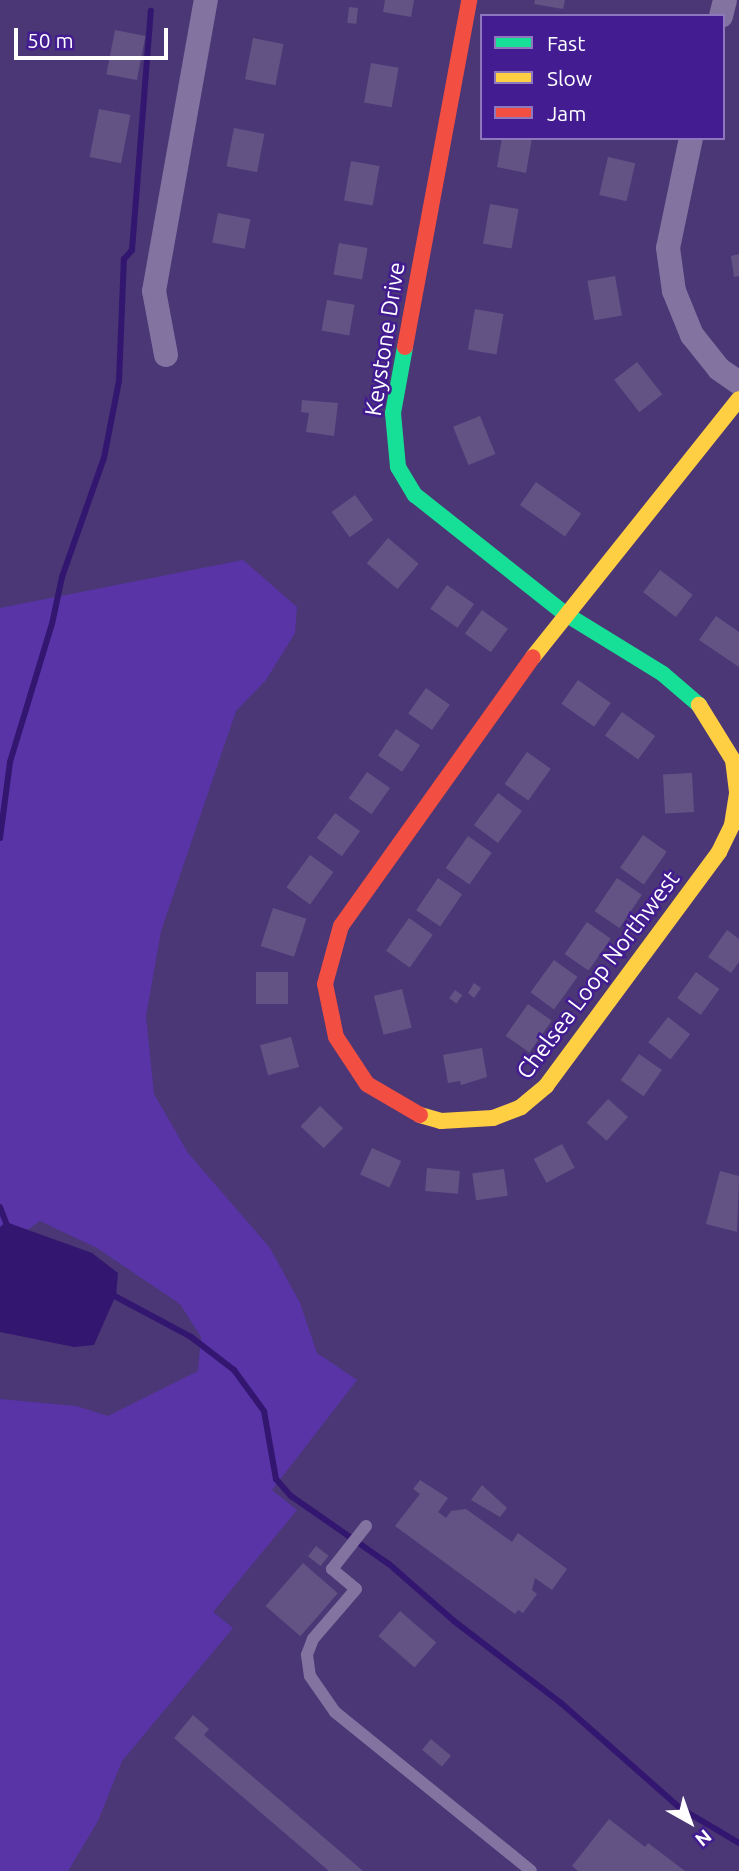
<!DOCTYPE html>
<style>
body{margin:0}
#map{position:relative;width:739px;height:1871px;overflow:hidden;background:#4b3775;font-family:Ubuntu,sans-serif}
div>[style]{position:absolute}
.green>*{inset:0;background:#5834a7}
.water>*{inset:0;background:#33166f}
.stream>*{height:6px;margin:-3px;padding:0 3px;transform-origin:3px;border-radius:3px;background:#33166f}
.building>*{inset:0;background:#635385;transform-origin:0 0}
.lane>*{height:12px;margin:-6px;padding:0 6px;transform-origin:6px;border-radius:6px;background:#8273a0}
.street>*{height:24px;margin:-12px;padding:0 12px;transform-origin:12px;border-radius:12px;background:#8273a0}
.fast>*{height:16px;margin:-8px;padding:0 8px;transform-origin:8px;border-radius:8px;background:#16e098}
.slow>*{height:16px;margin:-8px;padding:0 8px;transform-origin:8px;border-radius:8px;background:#ffcf43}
.jam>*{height:16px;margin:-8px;padding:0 8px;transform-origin:8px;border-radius:8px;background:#f24e42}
span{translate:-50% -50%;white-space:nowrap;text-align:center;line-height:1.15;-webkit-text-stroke:5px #421c90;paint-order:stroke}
.street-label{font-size:23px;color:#fff}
.legend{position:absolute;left:480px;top:14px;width:245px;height:126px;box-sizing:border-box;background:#421c90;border:2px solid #8e77bc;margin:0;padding:9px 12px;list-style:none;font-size:21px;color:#fff}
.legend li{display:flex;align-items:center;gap:14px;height:35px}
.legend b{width:35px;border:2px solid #8e77bc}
.north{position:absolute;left:655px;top:1787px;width:70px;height:70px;-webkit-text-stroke:5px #421c90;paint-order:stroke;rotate:140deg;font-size:19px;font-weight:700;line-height:28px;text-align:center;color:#fff}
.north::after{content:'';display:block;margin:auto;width:24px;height:32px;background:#fff;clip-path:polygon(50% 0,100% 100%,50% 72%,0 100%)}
.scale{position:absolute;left:14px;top:28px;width:154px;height:32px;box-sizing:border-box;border:4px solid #fff;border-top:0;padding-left:9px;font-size:21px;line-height:24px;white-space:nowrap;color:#fff;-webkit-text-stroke:5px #421c90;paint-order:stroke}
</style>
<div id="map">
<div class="green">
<div style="clip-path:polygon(243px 560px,297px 607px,295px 633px,266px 680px,236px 711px,161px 931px,146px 1016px,154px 1094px,188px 1153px,270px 1248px,300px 1303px,317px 1353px,357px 1380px,272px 1490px,297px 1510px,213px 1612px,233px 1628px,122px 1761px,98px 1821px,68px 1871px,0 1871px,0 1399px,76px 1406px,108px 1416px,198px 1371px,201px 1337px,180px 1304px,97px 1248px,40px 1221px,15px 1239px,0 1233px,0 608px)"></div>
</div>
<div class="water">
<div style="clip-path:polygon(6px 1222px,92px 1253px,118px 1273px,116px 1295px,94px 1345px,74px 1347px,0 1332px,0 1227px)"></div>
</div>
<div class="stream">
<div style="left:0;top:838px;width:77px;rotate:-82.5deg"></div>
<div style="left:10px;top:762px;width:144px;rotate:-73.1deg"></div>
<div style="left:52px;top:624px;width:48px;rotate:-78deg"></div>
<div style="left:62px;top:577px;width:126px;rotate:-70.6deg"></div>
<div style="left:104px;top:458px;width:78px;rotate:-79deg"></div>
<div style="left:119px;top:381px;width:122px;rotate:-87.7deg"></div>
<div style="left:124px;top:259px;width:12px;rotate:-48deg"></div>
<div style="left:132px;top:250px;width:240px;rotate:-85.5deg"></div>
<div style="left:0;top:1207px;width:25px;rotate:69deg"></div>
<div style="left:109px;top:1293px;width:93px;rotate:28.2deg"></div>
<div style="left:191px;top:1337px;width:54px;rotate:37.5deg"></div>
<div style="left:234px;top:1370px;width:51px;rotate:53.8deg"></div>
<div style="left:264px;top:1411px;width:69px;rotate:80deg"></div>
<div style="left:276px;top:1479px;width:23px;rotate:49deg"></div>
<div style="left:291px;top:1496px;width:119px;rotate:34.8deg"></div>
<div style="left:389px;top:1564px;width:86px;rotate:41.2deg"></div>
<div style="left:454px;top:1621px;width:135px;rotate:37.5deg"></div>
<div style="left:561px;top:1703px;width:159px;rotate:41.4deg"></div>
<div style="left:680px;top:1808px;width:69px;rotate:30.7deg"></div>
</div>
<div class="building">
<div style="clip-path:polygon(385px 0,414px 0,411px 17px,383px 12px)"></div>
<div style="clip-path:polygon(535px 0,565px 0,563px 9px,534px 4px)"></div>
<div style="left:349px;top:7px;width:9px;height:16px;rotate:6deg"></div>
<div style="left:115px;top:30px;width:31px;height:45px;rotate:11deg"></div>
<div style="left:253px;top:38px;width:31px;height:42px;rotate:11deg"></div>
<div style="left:371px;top:63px;width:28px;height:40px;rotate:10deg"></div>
<div style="left:99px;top:109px;width:32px;height:49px;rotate:11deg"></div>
<div style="left:234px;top:128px;width:31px;height:39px;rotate:11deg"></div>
<div style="clip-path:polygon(502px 138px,532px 138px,526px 173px,497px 167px)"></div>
<div style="left:608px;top:157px;width:28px;height:39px;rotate:13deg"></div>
<div style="left:351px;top:161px;width:29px;height:40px;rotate:10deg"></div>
<div style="left:490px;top:204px;width:29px;height:40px;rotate:10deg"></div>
<div style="left:218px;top:213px;width:33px;height:30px;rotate:11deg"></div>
<div style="left:339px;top:243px;width:29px;height:32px;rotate:10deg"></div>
<div style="clip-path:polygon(739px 254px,739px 276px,734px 277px,731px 256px)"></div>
<div style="left:615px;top:276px;width:40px;height:28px;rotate:80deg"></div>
<div style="left:327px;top:300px;width:28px;height:31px;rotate:10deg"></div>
<div style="left:475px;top:309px;width:29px;height:41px;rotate:10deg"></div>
<div style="left:637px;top:362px;width:41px;height:29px;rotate:52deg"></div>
<div style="clip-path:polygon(302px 400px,338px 403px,334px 436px,306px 432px,309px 413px,301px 412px)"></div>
<div style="left:480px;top:416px;width:41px;height:29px;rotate:68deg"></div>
<div style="left:536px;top:482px;width:55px;height:28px;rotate:35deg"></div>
<div style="left:355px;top:495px;width:31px;height:29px;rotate:54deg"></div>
<div style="left:388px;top:538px;width:40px;height:33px;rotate:40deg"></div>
<div style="left:660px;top:570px;width:41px;height:28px;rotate:37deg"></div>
<div style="left:447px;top:585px;width:33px;height:29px;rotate:35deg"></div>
<div style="left:482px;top:610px;width:32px;height:29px;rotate:36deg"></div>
<div style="clip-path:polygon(716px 616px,739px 632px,739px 667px,699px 640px)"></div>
<div style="left:578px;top:680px;width:40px;height:29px;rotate:35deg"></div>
<div style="left:426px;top:688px;width:29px;height:31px;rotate:35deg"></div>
<div style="left:622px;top:712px;width:41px;height:29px;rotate:36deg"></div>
<div style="left:396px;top:729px;width:29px;height:32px;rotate:34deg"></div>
<div style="left:527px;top:752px;width:29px;height:39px;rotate:35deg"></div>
<div style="left:367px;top:772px;width:28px;height:32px;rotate:35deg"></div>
<div style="left:692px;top:773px;width:39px;height:29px;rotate:87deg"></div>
<div style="left:498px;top:793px;width:30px;height:40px;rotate:37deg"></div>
<div style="left:335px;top:813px;width:31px;height:31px;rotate:36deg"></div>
<div style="left:643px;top:835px;width:29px;height:40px;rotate:35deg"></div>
<div style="left:468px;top:836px;width:29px;height:39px;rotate:35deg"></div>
<div style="left:310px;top:855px;width:29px;height:40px;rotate:36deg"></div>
<div style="left:438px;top:878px;width:29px;height:39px;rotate:34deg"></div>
<div style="left:617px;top:878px;width:30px;height:40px;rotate:34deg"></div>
<div style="left:273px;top:908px;width:35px;height:40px;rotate:18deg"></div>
<div style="left:409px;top:918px;width:29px;height:40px;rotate:35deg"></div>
<div style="left:587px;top:922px;width:29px;height:39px;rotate:35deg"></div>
<div style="clip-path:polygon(727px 930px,739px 939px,739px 962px,731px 973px,708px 957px)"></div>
<div style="left:554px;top:960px;width:29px;height:40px;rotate:36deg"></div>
<div style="left:256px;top:972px;width:32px;height:32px"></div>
<div style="left:696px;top:972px;width:29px;height:32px;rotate:36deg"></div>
<div style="clip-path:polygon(474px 983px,481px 988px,474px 998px,468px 993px)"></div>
<div style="left:402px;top:989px;width:40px;height:29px;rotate:76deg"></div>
<div style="left:455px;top:990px;width:9px;height:10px;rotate:36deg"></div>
<div style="left:528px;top:1004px;width:29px;height:39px;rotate:35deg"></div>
<div style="left:668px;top:1017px;width:28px;height:32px;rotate:38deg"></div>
<div style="left:291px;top:1037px;width:31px;height:32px;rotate:75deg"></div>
<div style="clip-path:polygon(482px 1048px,487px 1077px,461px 1085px,460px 1081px,448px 1083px,443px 1055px)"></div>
<div style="left:639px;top:1054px;width:28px;height:32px;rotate:35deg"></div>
<div style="left:608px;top:1099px;width:27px;height:32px;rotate:42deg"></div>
<div style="left:320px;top:1106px;width:32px;height:28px;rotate:44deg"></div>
<div style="left:562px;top:1144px;width:27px;height:32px;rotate:62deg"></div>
<div style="left:372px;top:1148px;width:32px;height:29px;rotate:24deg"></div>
<div style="left:427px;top:1168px;width:33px;height:23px;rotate:5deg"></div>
<div style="left:504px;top:1169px;width:27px;height:32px;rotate:82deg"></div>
<div style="clip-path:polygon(720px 1171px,739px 1176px,737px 1232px,706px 1224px)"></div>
<div style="clip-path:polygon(420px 1480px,448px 1498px,438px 1512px,446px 1518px,451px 1511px,466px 1509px,512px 1542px,518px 1533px,567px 1569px,552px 1590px,535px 1578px,532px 1590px,537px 1594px,523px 1613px,518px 1610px,515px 1614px,395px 1526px,420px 1494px,413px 1489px)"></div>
<div style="clip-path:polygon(482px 1485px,507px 1508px,500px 1517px,471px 1500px)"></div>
<div style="left:316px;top:1546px;width:16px;height:13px;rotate:38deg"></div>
<div style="left:303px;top:1563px;width:46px;height:57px;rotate:41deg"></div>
<div style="left:400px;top:1611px;width:48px;height:33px;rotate:41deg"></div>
<div style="clip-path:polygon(193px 1715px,209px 1729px,204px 1735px,363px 1871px,329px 1871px,174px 1738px)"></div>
<div style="left:431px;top:1739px;width:26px;height:14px;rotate:40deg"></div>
<div style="clip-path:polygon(609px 1819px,645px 1847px,648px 1843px,685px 1871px,578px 1871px,572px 1866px)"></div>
</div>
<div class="lane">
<div style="left:366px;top:1526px;width:55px;rotate:128.3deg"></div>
<div style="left:332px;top:1569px;width:31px;rotate:40deg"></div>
<div style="left:356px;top:1589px;width:66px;rotate:130.7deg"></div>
<div style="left:313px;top:1639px;width:17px;rotate:111deg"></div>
<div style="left:307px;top:1655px;width:21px;rotate:82deg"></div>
<div style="left:310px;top:1676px;width:44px;rotate:55.2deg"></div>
<div style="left:335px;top:1712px;width:252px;rotate:39deg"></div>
</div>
<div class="street">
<div style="left:721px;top:16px;width:16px;rotate:-76deg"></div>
<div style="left:691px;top:138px;width:112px;rotate:101.8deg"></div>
<div style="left:668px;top:248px;width:43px;rotate:82.1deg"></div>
<div style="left:674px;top:291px;width:48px;rotate:67.8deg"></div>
<div style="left:692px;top:335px;width:43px;rotate:51.5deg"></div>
<div style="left:719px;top:369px;width:24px;rotate:35deg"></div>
<div style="left:166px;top:355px;width:65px;rotate:-100.6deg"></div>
<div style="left:154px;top:291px;width:296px;rotate:-79.9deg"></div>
</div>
<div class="fast">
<div style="left:405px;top:347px;width:67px;rotate:100.3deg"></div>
<div style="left:393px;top:413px;width:54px;rotate:84.7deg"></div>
<div style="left:398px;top:467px;width:33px;rotate:59deg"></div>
<div style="left:415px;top:495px;width:190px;rotate:38.4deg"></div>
<div style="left:564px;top:613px;width:116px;rotate:31.6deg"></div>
<div style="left:663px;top:674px;width:48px;rotate:40.7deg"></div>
</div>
<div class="slow">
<div style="left:533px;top:657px;width:330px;rotate:-51.4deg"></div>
<div style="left:420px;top:1115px;width:22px;rotate:16deg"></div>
<div style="left:441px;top:1121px;width:52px;rotate:-3.3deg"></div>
<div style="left:493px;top:1118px;width:30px;rotate:-21deg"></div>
<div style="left:521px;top:1107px;width:33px;rotate:-40deg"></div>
<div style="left:546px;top:1086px;width:291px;rotate:-53.5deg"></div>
<div style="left:719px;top:852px;width:30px;rotate:-64deg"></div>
<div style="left:732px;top:825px;width:33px;rotate:-81deg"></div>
<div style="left:737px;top:792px;width:32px;rotate:-97deg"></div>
<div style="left:733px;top:760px;width:65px;rotate:-121.7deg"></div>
</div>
<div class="jam">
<div style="left:405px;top:347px;width:353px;rotate:-79.5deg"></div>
<div style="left:420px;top:1115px;width:61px;rotate:-149.7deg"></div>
<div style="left:367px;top:1084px;width:56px;rotate:-123.4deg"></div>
<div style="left:336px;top:1037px;width:54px;rotate:-101.7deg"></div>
<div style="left:325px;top:984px;width:60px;rotate:-74.6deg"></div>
<div style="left:341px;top:926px;width:330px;rotate:-54.5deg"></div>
</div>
<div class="street-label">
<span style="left:385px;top:339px;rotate:-81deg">Keystone Drive</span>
<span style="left:598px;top:975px;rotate:-53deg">Chelsea Loop Northwest</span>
</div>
<ul class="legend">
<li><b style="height:9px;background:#16e098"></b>Fast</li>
<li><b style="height:9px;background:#ffcf43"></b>Slow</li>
<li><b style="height:9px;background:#f24e42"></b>Jam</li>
</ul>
<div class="north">N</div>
<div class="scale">50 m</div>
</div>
